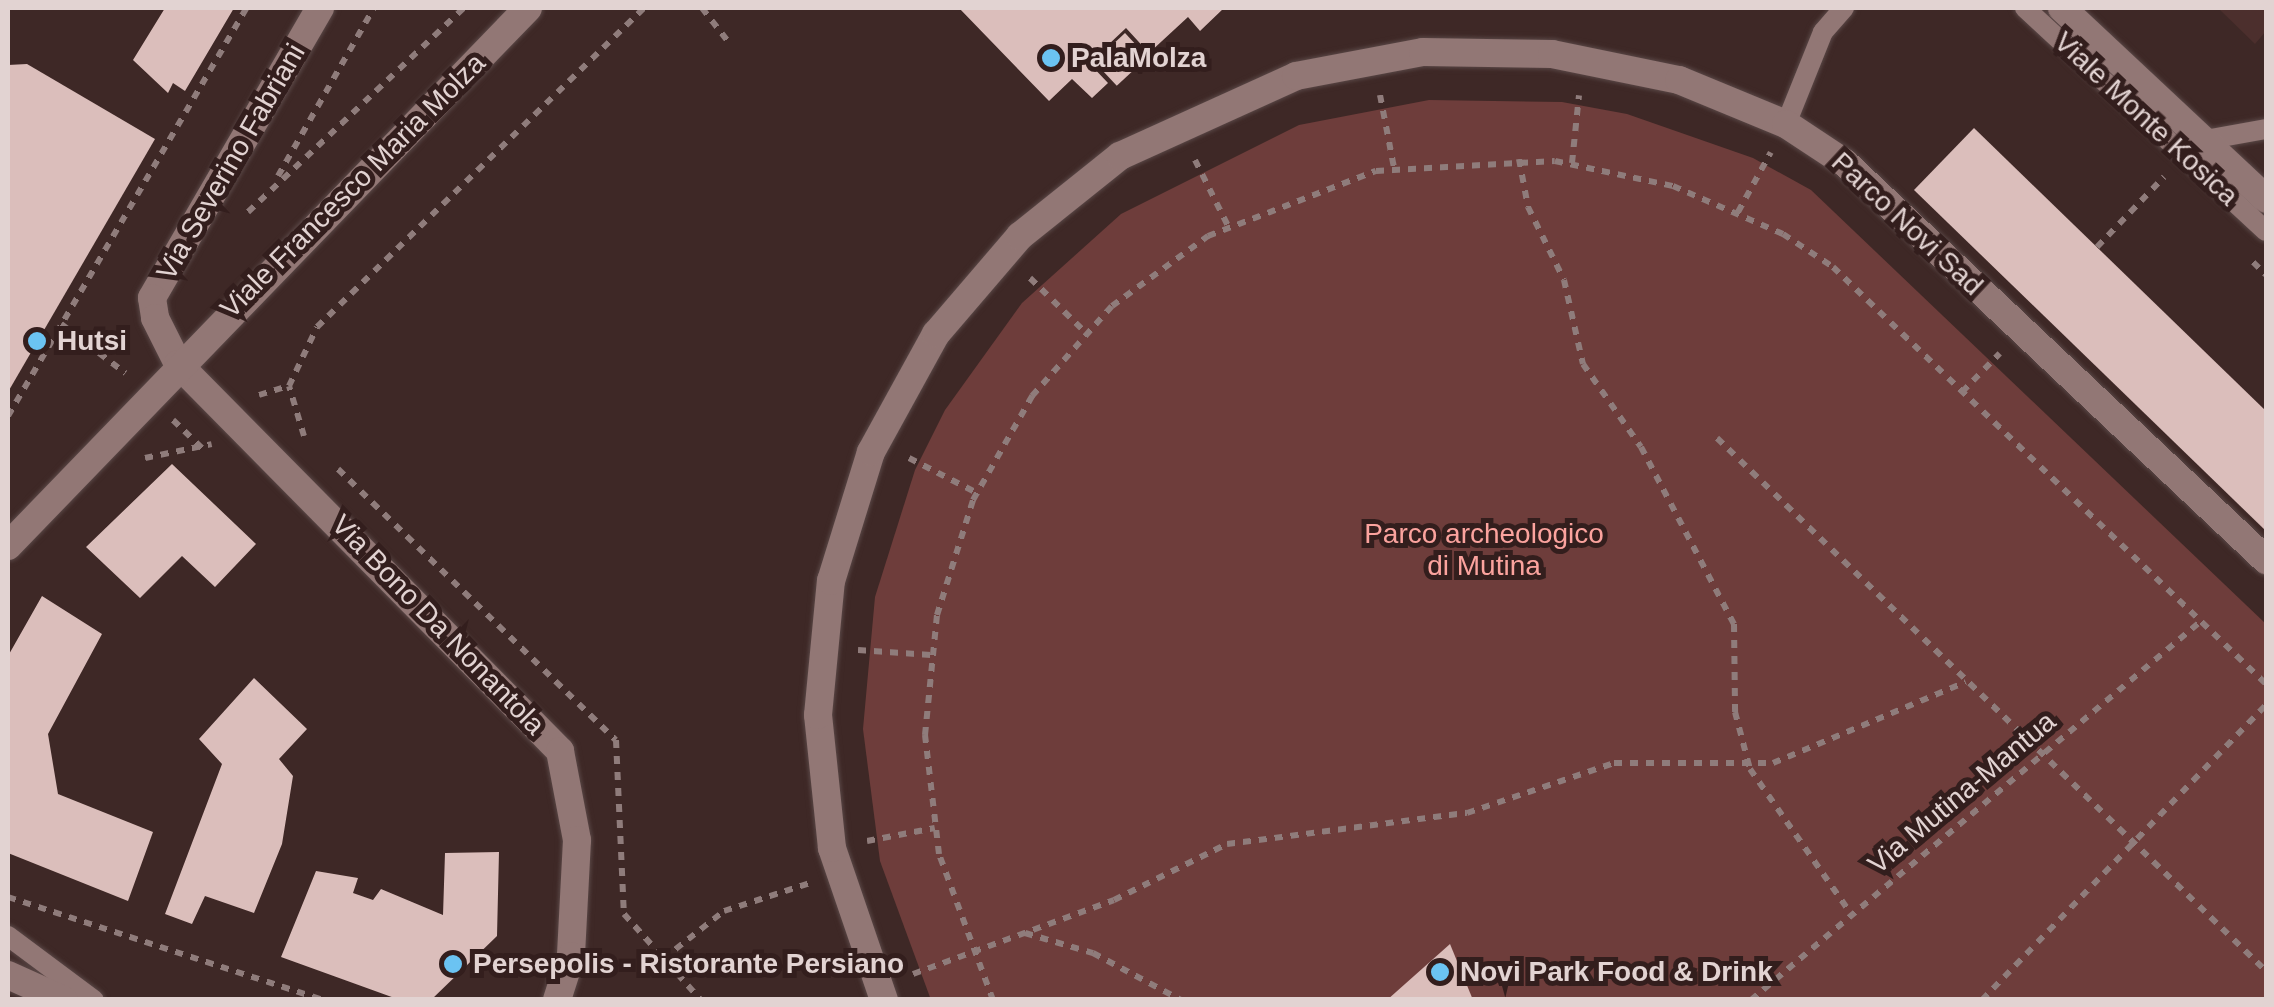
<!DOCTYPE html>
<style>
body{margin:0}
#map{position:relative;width:2274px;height:1007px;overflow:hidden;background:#3e2826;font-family:Helvetica,sans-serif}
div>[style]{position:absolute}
.built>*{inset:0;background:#4c2f2d}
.green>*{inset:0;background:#6e3d3b}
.building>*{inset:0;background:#dbbebb;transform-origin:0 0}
.path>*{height:6px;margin-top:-3px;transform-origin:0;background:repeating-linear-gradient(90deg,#8f7c7b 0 8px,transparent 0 16px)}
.roads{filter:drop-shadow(0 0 2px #594746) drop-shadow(0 0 2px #594746)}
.service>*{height:20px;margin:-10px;padding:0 10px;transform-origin:10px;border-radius:10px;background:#927775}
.pedestrian>*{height:28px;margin:-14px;padding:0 14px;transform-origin:14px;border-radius:14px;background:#927775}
.minor>*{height:28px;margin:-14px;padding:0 14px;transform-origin:14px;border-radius:14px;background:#927775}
.tertiary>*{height:28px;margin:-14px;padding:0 14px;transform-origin:14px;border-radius:14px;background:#927775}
.dots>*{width:28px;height:28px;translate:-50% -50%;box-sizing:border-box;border:5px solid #331e1d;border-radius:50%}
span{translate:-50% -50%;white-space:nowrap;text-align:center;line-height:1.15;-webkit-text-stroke:10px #331e1d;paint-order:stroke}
.poi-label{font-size:28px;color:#e2d3d2;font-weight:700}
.left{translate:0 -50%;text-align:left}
.street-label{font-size:28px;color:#e2d3d2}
.park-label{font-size:28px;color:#fba39e}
.frame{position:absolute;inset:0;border:10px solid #e2d3d2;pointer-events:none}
</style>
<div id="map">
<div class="built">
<div style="clip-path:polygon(2218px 8px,2266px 8px,2266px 31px,2255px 44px)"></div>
</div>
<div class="green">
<div style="clip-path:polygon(1429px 100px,1562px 102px,1627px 114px,1753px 158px,1811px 190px,2266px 624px,2266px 999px,931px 1000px,880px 861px,863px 729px,875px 597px,915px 470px,945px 410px,1022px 303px,1121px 214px,1299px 125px)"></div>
</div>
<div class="building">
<div style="clip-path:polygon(165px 8px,234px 8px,185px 91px,173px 83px,168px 93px,133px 60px)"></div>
<div style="clip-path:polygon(959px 8px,1224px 8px,1200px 31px,1188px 17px,1149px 53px,1126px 28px,1089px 63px,1108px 83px,1092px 98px,1072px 79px,1049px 101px)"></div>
<div style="left:1125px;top:33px;width:33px;height:42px;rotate:47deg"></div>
<div style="clip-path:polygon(27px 64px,155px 139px,8px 392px,8px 65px)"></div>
<div style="clip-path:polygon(1974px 128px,2266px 411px,2266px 531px,1914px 190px)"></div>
<div style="clip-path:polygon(172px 464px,256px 544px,215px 587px,182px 556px,140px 598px,86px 547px)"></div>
<div style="clip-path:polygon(42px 596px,102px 634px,48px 734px,58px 794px,153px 832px,128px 901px,8px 853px,8px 656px)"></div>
<div style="clip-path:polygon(254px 678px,307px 729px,279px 759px,293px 776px,282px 844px,254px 913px,205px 896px,192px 924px,165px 914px,222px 764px,199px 739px)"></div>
<div style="clip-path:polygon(499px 852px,497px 936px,431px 1000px,400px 1000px,281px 957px,316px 871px,358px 878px,353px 893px,373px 900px,381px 889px,443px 915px,445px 853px)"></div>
<div style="clip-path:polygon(1450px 944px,1473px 1000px,1387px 1000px)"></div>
</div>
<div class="path">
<div style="left:702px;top:8px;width:41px;rotate:52deg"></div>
<div style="left:1380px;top:95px;width:74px;rotate:79.1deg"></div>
<div style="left:1519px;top:159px;width:49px;rotate:79.4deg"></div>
<div style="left:1528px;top:207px;width:81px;rotate:63.7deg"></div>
<div style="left:1564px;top:280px;width:86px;rotate:77.3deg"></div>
<div style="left:1583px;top:364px;width:101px;rotate:55.1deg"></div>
<div style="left:1641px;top:447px;width:200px;rotate:62.3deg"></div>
<div style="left:1734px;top:624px;width:88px;rotate:89.3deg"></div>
<div style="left:1735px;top:712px;width:59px;rotate:75.3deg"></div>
<div style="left:1750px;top:769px;width:178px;rotate:55.1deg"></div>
<div style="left:1195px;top:160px;width:74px;rotate:63.4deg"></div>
<div style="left:1572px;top:163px;width:68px;rotate:-84.1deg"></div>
<div style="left:278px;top:176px;width:193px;rotate:-60.3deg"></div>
<div style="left:248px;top:212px;width:297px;rotate:-43.4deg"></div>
<div style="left:1738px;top:212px;width:68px;rotate:-61.2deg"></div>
<div style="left:2097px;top:247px;width:97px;rotate:-46.3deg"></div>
<div style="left:2253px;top:262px;width:18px;rotate:45deg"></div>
<div style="left:1030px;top:278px;width:78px;rotate:44.5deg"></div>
<div style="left:61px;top:324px;width:81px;rotate:37.4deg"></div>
<div style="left:1962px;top:392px;width:54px;rotate:-45.7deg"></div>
<div style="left:259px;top:395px;width:31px;rotate:-17deg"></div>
<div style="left:8px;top:416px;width:472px;rotate:-59.7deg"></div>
<div style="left:173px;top:420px;width:43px;rotate:44.1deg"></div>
<div style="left:304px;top:436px;width:52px;rotate:-106.7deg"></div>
<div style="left:289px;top:386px;width:65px;rotate:-64.6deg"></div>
<div style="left:317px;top:327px;width:457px;rotate:-44.3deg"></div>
<div style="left:1717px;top:438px;width:765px;rotate:44.15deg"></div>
<div style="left:145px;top:458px;width:68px;rotate:-11.8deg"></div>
<div style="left:909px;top:458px;width:76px;rotate:27.2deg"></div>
<div style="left:338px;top:469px;width:388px;rotate:44.3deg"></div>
<div style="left:616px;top:740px;width:174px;rotate:87.4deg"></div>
<div style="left:624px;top:914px;width:115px;rotate:48.2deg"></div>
<div style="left:858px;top:650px;width:73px;rotate:3.9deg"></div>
<div style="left:867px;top:841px;width:69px;rotate:-10.8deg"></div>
<div style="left:8px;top:897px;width:331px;rotate:18.1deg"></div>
<div style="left:1025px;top:933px;width:71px;rotate:16.4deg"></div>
<div style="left:1093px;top:953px;width:100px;rotate:28.1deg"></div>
<div style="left:663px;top:959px;width:78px;rotate:-38.2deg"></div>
<div style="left:724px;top:911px;width:90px;rotate:-18deg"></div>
<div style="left:913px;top:974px;width:214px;rotate:-20.2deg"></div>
<div style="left:1114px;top:900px;width:126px;rotate:-26.4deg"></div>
<div style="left:1227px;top:844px;width:242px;rotate:-7.4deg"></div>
<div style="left:1467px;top:813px;width:155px;rotate:-18.8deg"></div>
<div style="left:1614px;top:763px;width:159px"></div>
<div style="left:1773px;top:763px;width:209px;rotate:-22.8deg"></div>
<div style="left:993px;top:1000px;width:156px;rotate:-110.3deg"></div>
<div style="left:939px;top:854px;width:120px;rotate:-96.7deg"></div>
<div style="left:925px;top:735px;width:121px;rotate:-84.3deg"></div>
<div style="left:937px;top:615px;width:121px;rotate:-72.6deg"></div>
<div style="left:973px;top:500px;width:120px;rotate:-60.4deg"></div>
<div style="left:1032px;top:396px;width:120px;rotate:-48.4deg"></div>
<div style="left:1112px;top:306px;width:119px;rotate:-36.1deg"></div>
<div style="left:1208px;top:236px;width:180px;rotate:-21.2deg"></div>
<div style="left:1376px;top:171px;width:179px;rotate:-3.2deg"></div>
<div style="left:1555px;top:161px;width:121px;rotate:12deg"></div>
<div style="left:1673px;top:186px;width:120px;rotate:23.6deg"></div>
<div style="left:1783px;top:234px;width:60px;rotate:33.4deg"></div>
<div style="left:1833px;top:267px;width:601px;rotate:43.92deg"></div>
<div style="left:1751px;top:1000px;width:588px;rotate:-40.1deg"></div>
<div style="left:1982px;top:1000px;width:409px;rotate:-46.1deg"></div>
</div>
<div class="roads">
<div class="service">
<div style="left:2025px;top:8px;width:328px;rotate:42.8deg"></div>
<div style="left:1786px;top:124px;width:99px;rotate:-68.1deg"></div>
<div style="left:1823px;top:32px;width:32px;rotate:-49deg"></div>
<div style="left:2205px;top:140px;width:62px;rotate:-10.2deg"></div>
<div style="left:8px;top:936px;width:107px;rotate:36.7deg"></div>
</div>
<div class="pedestrian">
<div style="left:884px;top:1000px;width:161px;rotate:-108.9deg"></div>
<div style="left:832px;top:848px;width:134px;rotate:-96deg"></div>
<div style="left:818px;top:715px;width:135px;rotate:-84.5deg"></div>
<div style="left:831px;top:581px;width:135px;rotate:-72.8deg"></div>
<div style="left:871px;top:452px;width:135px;rotate:-61.2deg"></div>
<div style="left:936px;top:334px;width:129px;rotate:-49.4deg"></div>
<div style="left:1020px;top:236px;width:128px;rotate:-38.7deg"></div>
<div style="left:1120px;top:156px;width:193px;rotate:-24.4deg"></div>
<div style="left:1296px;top:76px;width:129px;rotate:-10.7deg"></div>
<div style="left:1423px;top:52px;width:129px;rotate:0.9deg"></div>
<div style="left:1552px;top:54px;width:130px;rotate:11.6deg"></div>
<div style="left:1679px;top:80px;width:116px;rotate:22.4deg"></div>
<div style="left:1786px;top:124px;width:71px;rotate:33.5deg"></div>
<div style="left:1845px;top:163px;width:579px;rotate:43.32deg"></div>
</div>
<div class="minor">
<div style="left:320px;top:8px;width:335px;rotate:120.1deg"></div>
<div style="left:152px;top:298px;width:20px;rotate:81deg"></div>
<div style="left:155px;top:318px;width:51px;rotate:63.4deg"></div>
<div style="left:178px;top:364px;width:544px;rotate:45.37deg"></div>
<div style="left:560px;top:751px;width:91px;rotate:79.2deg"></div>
<div style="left:577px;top:840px;width:116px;rotate:93deg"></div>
<div style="left:571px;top:956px;width:46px;rotate:107.7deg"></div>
<div style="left:8px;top:546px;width:748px;rotate:-45.97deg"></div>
</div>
<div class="tertiary">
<div style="left:2062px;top:8px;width:279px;rotate:43.1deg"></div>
<div style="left:8px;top:975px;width:61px;rotate:24.1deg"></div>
</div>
</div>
<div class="dots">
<div style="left:1051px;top:58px;background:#6bc3f2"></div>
<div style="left:37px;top:341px;background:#6bc3f2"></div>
<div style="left:453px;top:964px;background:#6bc3f2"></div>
<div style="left:1440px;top:972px;background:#6bc3f2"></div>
</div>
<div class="poi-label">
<span class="left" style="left:1071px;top:58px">PalaMolza</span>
<span class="left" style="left:57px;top:341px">Hutsi</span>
<span class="left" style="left:473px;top:964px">Persepolis - Ristorante Persiano</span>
<span class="left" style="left:1460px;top:972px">Novi Park Food &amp; Drink</span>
</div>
<div class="street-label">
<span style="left:2146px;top:119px;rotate:43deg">Viale Monte Kosica</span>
<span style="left:231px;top:162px;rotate:-60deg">Via Severino Fabriani</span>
<span style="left:353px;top:186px;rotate:-45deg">Viale Francesco Maria Molza</span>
<span style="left:1907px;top:224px;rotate:43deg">Parco Novi Sad</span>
<span style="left:438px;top:625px;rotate:46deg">Via Bono Da Nonantola</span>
<span style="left:1962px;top:793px;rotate:-40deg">Via Mutina-Mantua</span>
</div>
<div class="park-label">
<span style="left:1484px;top:550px">Parco archeologico<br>di Mutina</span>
</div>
<div class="frame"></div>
</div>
